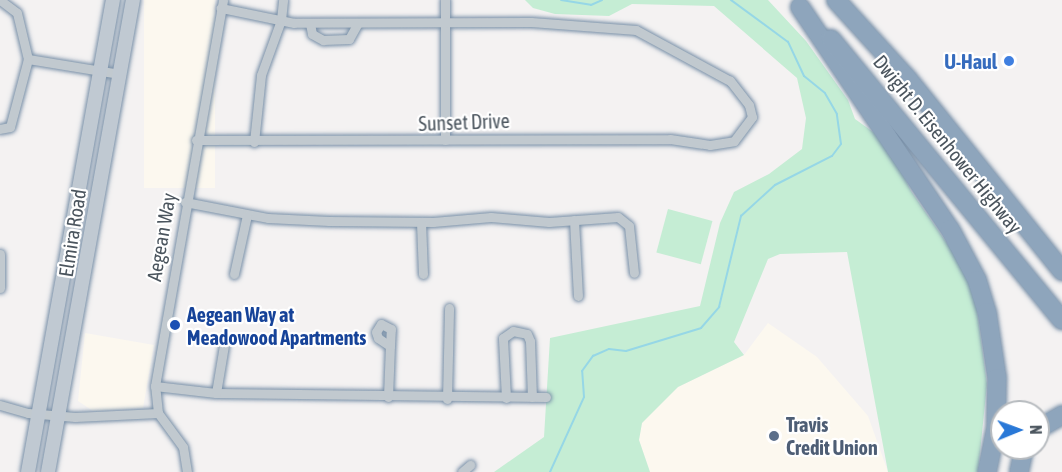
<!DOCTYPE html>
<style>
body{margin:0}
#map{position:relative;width:1062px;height:472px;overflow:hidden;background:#f4f2f2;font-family:"Asap Condensed",sans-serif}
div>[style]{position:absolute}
.commercial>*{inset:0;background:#fcf8ef;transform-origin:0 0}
.green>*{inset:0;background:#c5edd4;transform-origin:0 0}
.stream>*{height:2px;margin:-1px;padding:0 1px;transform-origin:1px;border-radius:1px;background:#96d7e6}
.roads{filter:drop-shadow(0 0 2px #7990a8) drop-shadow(0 0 2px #7990a8)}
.minor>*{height:9px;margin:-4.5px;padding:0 4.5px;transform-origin:4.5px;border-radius:4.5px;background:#c1c9cf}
.secondary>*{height:14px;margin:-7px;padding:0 7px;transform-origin:7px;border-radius:7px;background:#c0c9d2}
.motorway>*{height:18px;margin:-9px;padding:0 9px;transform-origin:9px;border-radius:9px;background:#8ea5bc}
.dots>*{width:16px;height:16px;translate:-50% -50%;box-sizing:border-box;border:3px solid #fff;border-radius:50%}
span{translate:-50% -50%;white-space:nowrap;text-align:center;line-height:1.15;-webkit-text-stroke:4.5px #fff;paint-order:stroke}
.shop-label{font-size:20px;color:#366cbe;font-weight:700}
.right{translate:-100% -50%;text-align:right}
.street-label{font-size:20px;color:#4b555e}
.transit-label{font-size:20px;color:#164399;font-weight:700}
.left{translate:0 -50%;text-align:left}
.service-label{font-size:20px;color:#4e5e75;font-weight:700}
.north{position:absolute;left:990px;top:400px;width:60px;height:60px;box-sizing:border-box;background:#fff;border:2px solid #b7bbbf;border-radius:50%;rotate:89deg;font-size:16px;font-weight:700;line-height:24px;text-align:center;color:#4b555e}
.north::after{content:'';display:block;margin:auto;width:21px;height:27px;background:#2978d7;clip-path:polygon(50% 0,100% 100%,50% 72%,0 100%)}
</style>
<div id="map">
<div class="commercial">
<div style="left:144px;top:0;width:71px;height:188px"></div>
<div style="clip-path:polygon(768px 323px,817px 357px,868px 416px,888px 472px,650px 472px,639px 440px,642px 423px,655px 406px,678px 387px,744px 355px)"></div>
<div style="clip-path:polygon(85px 333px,154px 345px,143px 408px,93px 411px,78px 401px)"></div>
</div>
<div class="green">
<div style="clip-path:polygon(525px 0,768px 0,806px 41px,848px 100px,855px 119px,887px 142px,911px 191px,973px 281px,987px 384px,978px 472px,888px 472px,847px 252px,780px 254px,768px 259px,734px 342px,744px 355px,678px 387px,642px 423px,639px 440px,650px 472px,494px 472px,544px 437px,550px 338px,700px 306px,720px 223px,734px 192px,769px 174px,802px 149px,806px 118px,797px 78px,714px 6px,632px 4px,609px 16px,555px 14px,533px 8px)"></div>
<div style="left:668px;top:209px;width:46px;height:45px;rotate:15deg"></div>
</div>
<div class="stream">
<div style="left:561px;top:0;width:30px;rotate:9deg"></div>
<div style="left:591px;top:5px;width:12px;rotate:-24deg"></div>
<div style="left:550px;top:472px;width:82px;rotate:-65.6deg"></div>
<div style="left:584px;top:397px;width:26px;rotate:-94deg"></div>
<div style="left:582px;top:371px;width:19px;rotate:-54deg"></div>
<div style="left:593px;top:356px;width:17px;rotate:-24deg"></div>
<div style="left:609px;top:349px;width:17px;rotate:7deg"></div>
<div style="left:626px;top:351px;width:78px;rotate:-17deg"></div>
<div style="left:701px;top:328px;width:28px;rotate:-49deg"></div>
<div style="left:719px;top:307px;width:94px;rotate:-76.4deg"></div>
<div style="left:741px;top:216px;width:46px;rotate:-42.4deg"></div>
<div style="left:775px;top:185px;width:64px;rotate:-27deg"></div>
<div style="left:832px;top:156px;width:15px;rotate:-53deg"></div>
<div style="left:841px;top:144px;width:30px;rotate:-98deg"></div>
<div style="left:837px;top:114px;width:24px;rotate:-120deg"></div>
<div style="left:825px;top:93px;width:27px;rotate:-141deg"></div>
<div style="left:804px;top:76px;width:38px;rotate:-115deg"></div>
<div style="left:788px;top:42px;width:71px;rotate:-143.6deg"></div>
</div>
<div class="roads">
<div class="minor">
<div style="left:0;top:0;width:21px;rotate:37deg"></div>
<div style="left:17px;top:13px;width:47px;rotate:76.6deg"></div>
<div style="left:28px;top:59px;width:70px;rotate:104.8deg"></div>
<div style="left:10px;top:127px;width:10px;rotate:169deg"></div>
<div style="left:445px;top:0;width:140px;rotate:90deg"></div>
<div style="left:310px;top:23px;width:11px;rotate:80deg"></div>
<div style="left:312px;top:34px;width:13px;rotate:29deg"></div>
<div style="left:323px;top:40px;width:26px;rotate:-2deg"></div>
<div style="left:349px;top:39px;width:18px;rotate:-61deg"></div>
<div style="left:28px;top:59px;width:93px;rotate:9.3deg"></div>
<div style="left:196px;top:140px;width:474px;rotate:-0.1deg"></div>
<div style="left:670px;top:139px;width:40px;rotate:8.5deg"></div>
<div style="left:710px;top:145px;width:24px;rotate:-9deg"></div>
<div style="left:734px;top:141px;width:30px;rotate:-53deg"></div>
<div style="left:752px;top:117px;width:12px;rotate:-104deg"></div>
<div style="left:749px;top:105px;width:31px;rotate:-128deg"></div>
<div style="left:730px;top:81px;width:107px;rotate:-151.5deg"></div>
<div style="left:636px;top:30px;width:105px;rotate:-175.6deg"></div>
<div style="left:531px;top:22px;width:237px;rotate:179.8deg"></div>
<div style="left:294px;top:23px;width:75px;rotate:-168.4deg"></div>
<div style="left:254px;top:142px;width:67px;rotate:-84deg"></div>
<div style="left:261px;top:75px;width:59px;rotate:-70deg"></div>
<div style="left:281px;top:20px;width:20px;rotate:-84deg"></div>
<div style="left:185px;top:202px;width:85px;rotate:10.9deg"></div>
<div style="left:268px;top:218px;width:61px;rotate:2.8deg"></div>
<div style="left:329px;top:221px;width:104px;rotate:0.6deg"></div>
<div style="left:433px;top:222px;width:58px;rotate:-4.9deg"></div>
<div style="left:491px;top:217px;width:58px;rotate:4.9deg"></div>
<div style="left:549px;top:222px;width:69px;rotate:-4.1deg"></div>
<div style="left:618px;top:217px;width:14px;rotate:39deg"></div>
<div style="left:629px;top:226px;width:47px;rotate:83.9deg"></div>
<div style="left:574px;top:220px;width:76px;rotate:87deg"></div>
<div style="left:421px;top:222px;width:52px;rotate:87.8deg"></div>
<div style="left:0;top:254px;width:34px;rotate:90deg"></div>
<div style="left:234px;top:274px;width:60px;rotate:-77.6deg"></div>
<div style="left:155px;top:386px;width:61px;rotate:6.5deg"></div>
<div style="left:216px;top:393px;width:330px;rotate:0.7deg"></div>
<div style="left:216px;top:393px;width:49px;rotate:-80.5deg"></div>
<div style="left:388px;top:397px;width:51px;rotate:-87.8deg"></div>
<div style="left:390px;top:346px;width:17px;rotate:-87deg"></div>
<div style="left:391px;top:329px;width:11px;rotate:-153deg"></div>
<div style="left:381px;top:324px;width:9px;rotate:122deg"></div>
<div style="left:376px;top:332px;width:6px;rotate:72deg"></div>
<div style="left:378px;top:338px;width:14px;rotate:34deg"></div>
<div style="left:506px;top:398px;width:60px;rotate:-92.9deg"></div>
<div style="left:503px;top:338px;width:12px;rotate:-35deg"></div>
<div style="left:513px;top:331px;width:14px;rotate:12deg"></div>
<div style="left:527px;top:334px;width:8px;rotate:67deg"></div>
<div style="left:530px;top:341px;width:56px;rotate:88deg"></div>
<div style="left:447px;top:399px;width:91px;rotate:-88.7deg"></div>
<div style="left:0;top:405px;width:29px;rotate:16deg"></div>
<div style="left:28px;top:413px;width:47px;rotate:4.9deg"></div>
<div style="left:75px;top:417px;width:83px;rotate:-2.8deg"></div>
<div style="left:187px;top:472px;width:25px;rotate:-99deg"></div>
<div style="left:183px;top:447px;width:42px;rotate:-126.3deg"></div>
<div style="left:158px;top:413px;width:27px;rotate:-96deg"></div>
<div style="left:155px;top:386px;width:392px;rotate:-80deg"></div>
<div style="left:462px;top:472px;width:11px;rotate:-41deg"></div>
</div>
<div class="secondary">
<div style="left:28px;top:472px;width:480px;rotate:-79.8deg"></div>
<div style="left:48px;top:472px;width:480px;rotate:-79.8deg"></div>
</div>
<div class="motorway">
<div style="left:836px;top:0;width:105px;rotate:47.7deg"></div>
<div style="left:907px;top:78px;width:248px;rotate:51.2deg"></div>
<div style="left:800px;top:7px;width:268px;rotate:56deg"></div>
<div style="left:950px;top:229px;width:58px;rotate:62.1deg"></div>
<div style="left:977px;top:280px;width:34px;rotate:73deg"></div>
<div style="left:987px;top:312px;width:67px;rotate:81.4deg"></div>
<div style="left:997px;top:378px;width:50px;rotate:91.1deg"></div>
<div style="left:996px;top:428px;width:45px;rotate:101.6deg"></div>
<div style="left:831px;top:39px;width:364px;rotate:50.6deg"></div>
<div style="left:1038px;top:429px;width:28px;rotate:-30deg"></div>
<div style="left:1019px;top:472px;width:25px;rotate:-78deg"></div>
</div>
</div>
<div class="dots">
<div style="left:1009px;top:61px;background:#3f7fe0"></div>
<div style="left:175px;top:325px;background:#1a4fb4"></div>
<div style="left:774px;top:436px;background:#5c6f8a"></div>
</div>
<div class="shop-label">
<span class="right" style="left:997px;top:61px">U-Haul</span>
</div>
<div class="street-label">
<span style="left:464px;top:122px;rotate:-2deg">Sunset Drive</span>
<span style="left:948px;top:144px;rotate:51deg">Dwight D. Eisenhower Highway</span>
<span style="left:72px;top:233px;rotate:-81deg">Elmira Road</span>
<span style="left:161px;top:237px;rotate:-80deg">Aegean Way</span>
</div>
<div class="transit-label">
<span class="left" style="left:187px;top:326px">Aegean Way at<br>Meadowood Apartments</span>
</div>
<div class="service-label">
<span class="left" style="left:786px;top:436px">Travis<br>Credit Union</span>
</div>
<div class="north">N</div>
</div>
